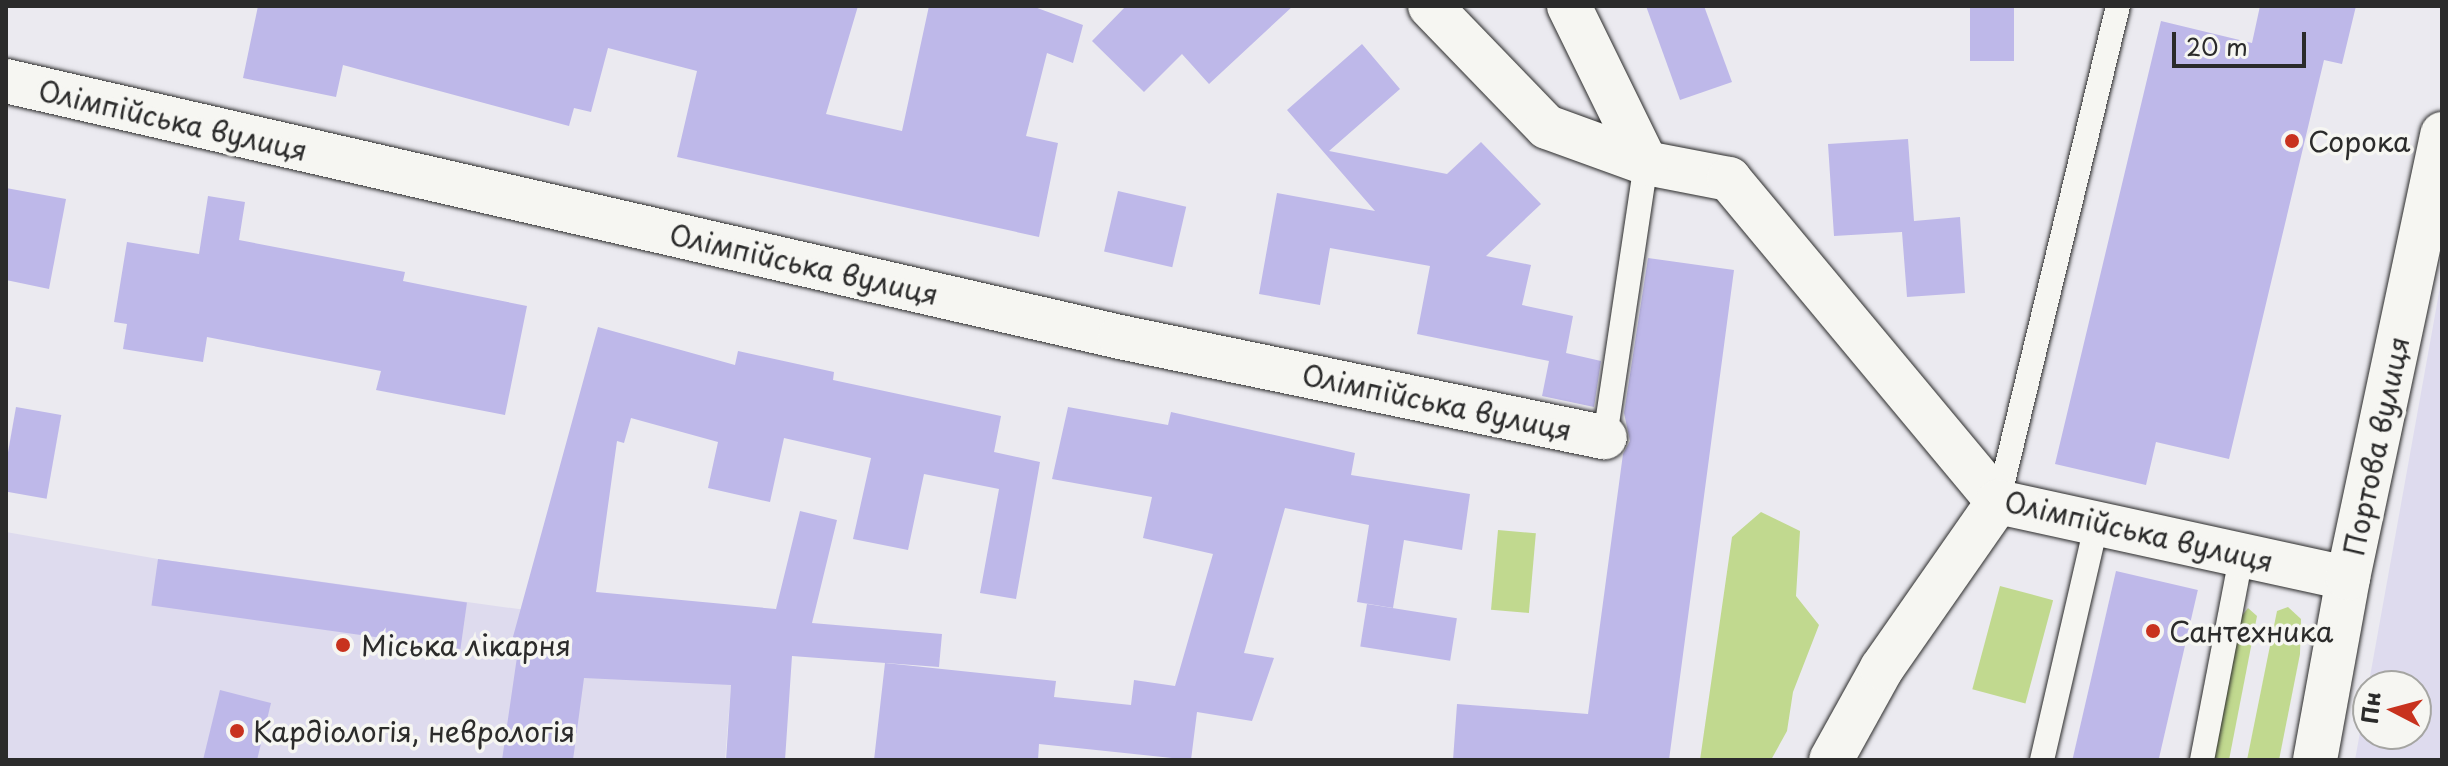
<!DOCTYPE html>
<meta charset="utf-8">
<style>
body{margin:0}
#map{position:relative;width:2448px;height:766px;overflow:hidden;background:#ebeaf0;font-family:"Playpen Sans",sans-serif}
div>[style]{position:absolute}
.built>*{inset:0;background:#dedbee}
.green>*{inset:0;background:#c1d98f;transform-origin:0 0}
.building>*{inset:0;background:#beb8e9;transform-origin:0 0}
.roads{filter:drop-shadow(0 0 2px #2b2b2b) drop-shadow(0 0 2px #2b2b2b)}
.service>*{height:24px;margin:-12px;padding:0 12px;transform-origin:12px;border-radius:12px;background:#f6f6f2}
.minor>*{height:44px;margin:-22px;padding:0 22px;transform-origin:22px;border-radius:22px;background:#f6f6f2}
.secondary>*{height:44px;margin:-22px;padding:0 22px;transform-origin:22px;border-radius:22px;background:#f6f6f2}
.dots>*{width:22px;height:22px;translate:-50% -50%;box-sizing:border-box;border:4px solid #f6f6f2;border-radius:50%}
span{translate:-50% -50%;white-space:nowrap;text-align:center;line-height:1.15;-webkit-text-stroke:7px #f6f6f2;paint-order:stroke}
.street-label{font-size:28px;color:#2b2b2b}
.poi-label{font-size:28px;color:#2b2b2b}
.left{translate:0 -50%;text-align:left}
.frame{position:absolute;inset:0;border:8px solid #2b2b2b;pointer-events:none}
.north{position:absolute;left:2352px;top:670px;width:80px;height:80px;box-sizing:border-box;background:#f6f6f2;border:2px solid #a5a5a2;border-radius:50%;rotate:276deg;font-size:22px;font-weight:700;line-height:32px;text-align:center;color:#2b2b2b}
.north::after{content:'';display:block;margin:auto;width:28px;height:36px;background:#c8321e;clip-path:polygon(50% 0,100% 100%,50% 72%,0 100%)}
.scale{position:absolute;left:2172px;top:32px;width:134px;height:36px;box-sizing:border-box;border:4px solid #2b2b2b;border-top:0;padding-left:10px;font-size:24px;line-height:28px;white-space:nowrap;color:#2b2b2b;-webkit-text-stroke:6px #f6f6f2;paint-order:stroke}
</style>
<div id="map">
<div class="built">
<div style="clip-path:polygon(evenodd,2442px 276px,2442px 760px,2355px 760px,2442px 276px,2368px 686px,2416px 686px,2416px 734px,2368px 734px,2368px 686px)"></div>
<div style="clip-path:polygon(6px 532px,158px 559px,626px 624px,734px 649px,725px 760px,6px 760px)"></div>
</div>
<div class="green">
<div style="clip-path:polygon(1761px 512px,1800px 531px,1796px 596px,1819px 625px,1793px 692px,1787px 731px,1771px 760px,1700px 760px,1732px 537px)"></div>
<div style="left:1498px;top:530px;width:38px;height:80px;rotate:5deg"></div>
<div style="left:2000px;top:586px;width:55px;height:107px;rotate:15deg"></div>
<div style="clip-path:polygon(2288px 607px,2301px 619px,2300px 654px,2279px 760px,2247px 760px,2277px 611px)"></div>
<div style="clip-path:polygon(2248px 608px,2257px 616px,2229px 760px,2212px 760px,2241px 617px)"></div>
</div>
<div class="building">
<div style="clip-path:polygon(258px 6px,858px 6px,826px 114px,902px 131px,929px 6px,1032px 6px,1083px 25px,1073px 63px,1047px 53px,1026px 136px,1058px 143px,1039px 237px,677px 157px,697px 71px,608px 48px,591px 112px,574px 108px,569px 126px,343px 65px,336px 97px,243px 78px)"></div>
<div style="clip-path:polygon(1126px 6px,1293px 6px,1209px 84px,1182px 54px,1144px 92px,1092px 41px)"></div>
<div style="clip-path:polygon(1646px 6px,1704px 6px,1732px 82px,1680px 100px)"></div>
<div style="left:1970px;top:6px;width:44px;height:55px"></div>
<div style="clip-path:polygon(2260px 6px,2356px 6px,2342px 64px,2324px 60px,2229px 459px,2156px 442px,2146px 485px,2055px 464px,2161px 21px,2252px 43px)"></div>
<div style="clip-path:polygon(1362px 44px,1400px 89px,1329px 151px,1447px 174px,1481px 142px,1541px 204px,1486px 256px,1531px 265px,1522px 305px,1573px 316px,1566px 353px,1601px 361px,1594px 407px,1542px 396px,1549px 361px,1417px 334px,1430px 266px,1330px 248px,1320px 305px,1259px 294px,1277px 193px,1375px 211px,1287px 110px)"></div>
<div style="clip-path:polygon(1908px 139px,1914px 221px,1960px 217px,1965px 293px,1907px 297px,1902px 232px,1834px 236px,1828px 144px)"></div>
<div style="clip-path:polygon(6px 188px,66px 199px,49px 289px,6px 280px)"></div>
<div style="left:1118px;top:191px;width:70px;height:62px;rotate:13deg"></div>
<div style="clip-path:polygon(208px 196px,245px 202px,239px 240px,405px 272px,403px 281px,527px 306px,505px 415px,376px 390px,381px 371px,207px 337px,203px 362px,123px 349px,127px 324px,114px 322px,127px 242px,199px 254px)"></div>
<div style="clip-path:polygon(1648px 258px,1734px 270px,1669px 760px,1453px 760px,1457px 704px,1588px 714px,1623px 454px,1630px 441px,1624px 413px)"></div>
<div style="clip-path:polygon(598px 327px,735px 365px,738px 351px,834px 372px,833px 380px,1001px 416px,994px 452px,1040px 462px,1016px 599px,980px 593px,999px 489px,924px 474px,908px 550px,853px 539px,871px 458px,784px 438px,770px 502px,708px 488px,718px 442px,631px 418px,624px 443px,617px 441px,596px 592px,776px 609px,800px 511px,837px 520px,812px 623px,942px 634px,939px 667px,792px 656px,785px 760px,726px 760px,731px 685px,584px 678px,573px 760px,502px 760px,517px 657px,508px 655px)"></div>
<div style="left:16px;top:407px;width:46px;height:85px;rotate:10deg"></div>
<div style="clip-path:polygon(1068px 407px,1168px 425px,1171px 412px,1355px 453px,1351px 475px,1470px 494px,1462px 550px,1404px 540px,1393px 608px,1357px 602px,1369px 525px,1285px 508px,1244px 653px,1274px 658px,1252px 721px,1197px 712px,1191px 760px,1039px 744px,1038px 760px,874px 760px,885px 663px,1056px 681px,1054px 697px,1131px 705px,1134px 680px,1175px 686px,1213px 554px,1143px 538px,1152px 497px,1052px 479px)"></div>
<div style="left:158px;top:559px;width:312px;height:47px;rotate:8deg"></div>
<div style="left:2116px;top:571px;width:84px;height:194px;rotate:13deg"></div>
<div style="left:1367px;top:604px;width:91px;height:43px;rotate:9deg"></div>
<div style="clip-path:polygon(220px 690px,271px 703px,257px 760px,203px 760px)"></div>
</div>
<div class="roads">
<div class="service">
<div style="left:1605px;top:437px;width:277px;rotate:-81.5deg"></div>
<div style="left:1998px;top:502px;width:510px;rotate:-76.4deg"></div>
<div style="left:2042px;top:760px;width:240px;rotate:-77deg"></div>
<div style="left:2202px;top:760px;width:207px;rotate:-79.1deg"></div>
</div>
<div class="minor">
<div style="left:1430px;top:6px;width:168px;rotate:46deg"></div>
<div style="left:1547px;top:127px;width:105px;rotate:20deg"></div>
<div style="left:1646px;top:163px;width:85px;rotate:10.9deg"></div>
<div style="left:1729px;top:179px;width:420px;rotate:50.2deg"></div>
<div style="left:1998px;top:502px;width:358px;rotate:12.3deg"></div>
<div style="left:1569px;top:6px;width:175px;rotate:63.9deg"></div>
<div style="left:6px;top:81px;width:1143px;rotate:12.94deg"></div>
<div style="left:1120px;top:337px;width:495px;rotate:11.7deg"></div>
<div style="left:1831px;top:760px;width:105px;rotate:-61deg"></div>
<div style="left:1882px;top:668px;width:203px;rotate:-55.1deg"></div>
</div>
<div class="secondary">
<div style="left:2315px;top:760px;width:185px;rotate:-79.7deg"></div>
<div style="left:2348px;top:578px;width:454px;rotate:-78deg"></div>
</div>
</div>
<div class="dots">
<div style="left:2292px;top:141px;background:#c8321e"></div>
<div style="left:2153px;top:631px;background:#c8321e"></div>
<div style="left:343px;top:645px;background:#c8321e"></div>
<div style="left:237px;top:731px;background:#c8321e"></div>
</div>
<div class="street-label">
<span style="left:173px;top:120px;rotate:13deg">Олімпійська вулиця</span>
<span style="left:804px;top:264px;rotate:13deg">Олімпійська вулиця</span>
<span style="left:1437px;top:402px;rotate:12deg">Олімпійська вулиця</span>
<span style="left:2376px;top:446px;rotate:-78deg">Портова вулиця</span>
<span style="left:2139px;top:531px;rotate:13deg">Олімпійська вулиця</span>
</div>
<div class="poi-label">
<span class="left" style="left:2308px;top:141px">Сорока</span>
<span class="left" style="left:2169px;top:631px">Сантехника</span>
<span class="left" style="left:361px;top:645px">Міська лікарня</span>
<span class="left" style="left:253px;top:731px">Кардіологія, неврологія</span>
</div>
<div class="frame"></div>
<div class="north">Пн</div>
<div class="scale">20 m</div>
</div>
